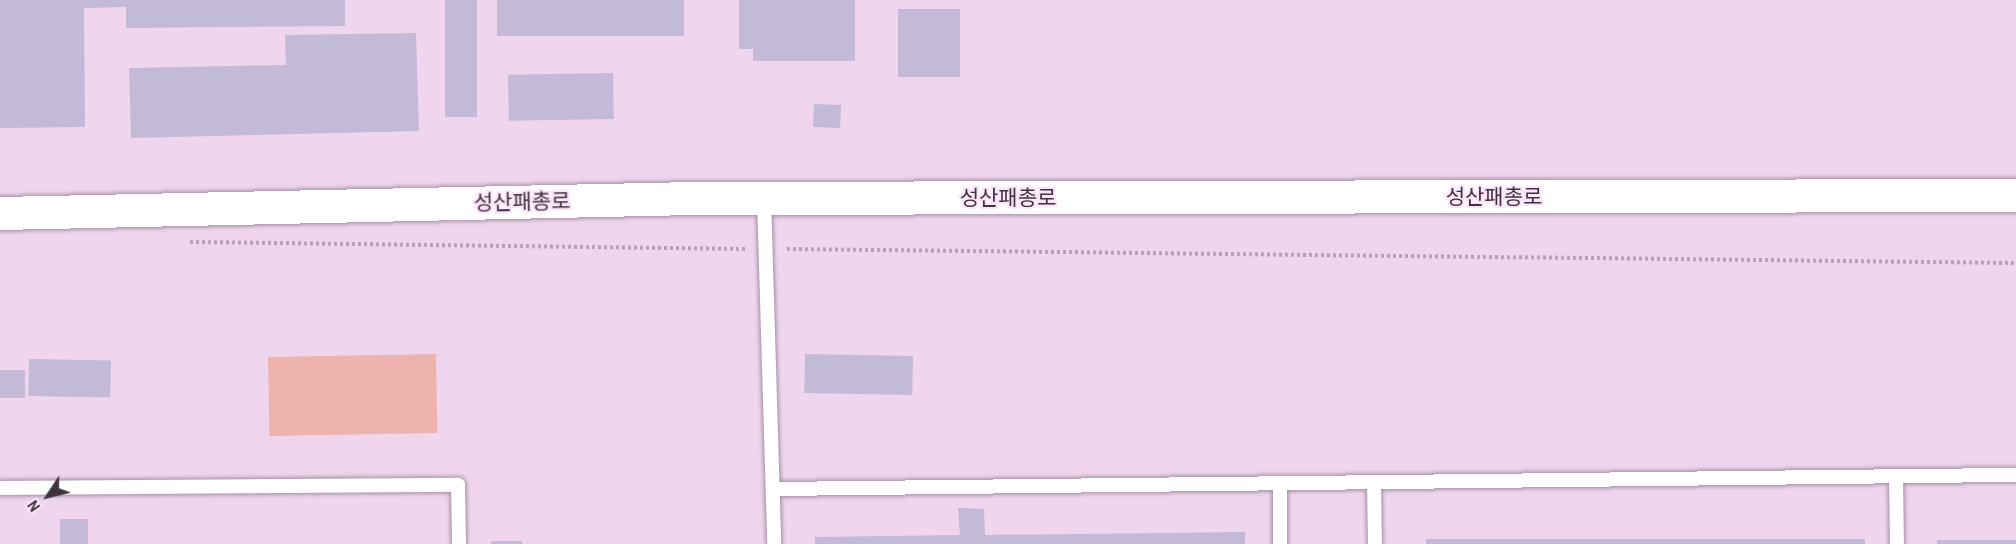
<!DOCTYPE html>
<meta charset="utf-8">
<style>
body{margin:0}
#map{position:relative;width:2016px;height:544px;overflow:hidden;background:#efd6ee;font-family:"Archivo Narrow","Noto Sans KR",sans-serif}
div>[style]{position:absolute}
.green>*{inset:0;background:#eeb3ad;transform-origin:0 0}
.building>*{inset:0;background:#c2bad6;transform-origin:0 0}
.path>*{height:4px;margin-top:-2px;transform-origin:0;background:repeating-linear-gradient(90deg,#b7a2b6 0 3px,transparent 0 6px)}
.roads{filter:drop-shadow(0 0 2px #a690a5) drop-shadow(0 0 2px #a690a5)}
.service>*{height:14px;margin:-7px;padding:0 7px;transform-origin:7px;border-radius:7px;background:#fff}
.secondary>*{height:33px;margin:-16.5px;padding:0 16.5px;transform-origin:16.5px;border-radius:16.5px;background:#fff}
span{translate:-50% -50%;white-space:nowrap;text-align:center;line-height:1.15;-webkit-text-stroke:4.5px #fce4fb;paint-order:stroke}
.street-label{font-size:21px;color:#3e343d}
.north{position:absolute;left:18px;top:466px;width:60px;height:60px;-webkit-text-stroke:4px #fce4fb;paint-order:stroke;rotate:235deg;font-size:16px;font-weight:700;line-height:24px;text-align:center;color:#3e343d}
.north::after{content:'';display:block;margin:auto;width:21px;height:27px;background:#3e343d;clip-path:polygon(50% 0,100% 100%,50% 72%,0 100%)}
</style>
<div id="map">
<div class="green">
<div style="left:436px;top:354px;width:79px;height:168px;rotate:89deg"></div>
</div>
<div class="building">
<div style="clip-path:polygon(0 0,345px 0,345px 26px,126px 28px,126px 7px,84px 8px,85px 127px,0 128px)"></div>
<div style="left:445px;top:0;width:32px;height:117px"></div>
<div style="left:497px;top:0;width:187px;height:36px"></div>
<div style="clip-path:polygon(739px 0,855px 0,855px 61px,753px 61px,753px 49px,739px 49px)"></div>
<div style="left:898px;top:9px;width:62px;height:68px"></div>
<div style="clip-path:polygon(416px 33px,419px 131px,131px 138px,129px 68px,286px 65px,285px 35px)"></div>
<div style="left:613px;top:73px;width:46px;height:105px;rotate:89deg"></div>
<div style="left:814px;top:104px;width:27px;height:23px;rotate:2deg"></div>
<div style="left:805px;top:354px;width:108px;height:39px;rotate:1deg"></div>
<div style="left:29px;top:359px;width:82px;height:37px;rotate:1deg"></div>
<div style="left:0;top:370px;width:25px;height:28px"></div>
<div style="clip-path:polygon(958px 508px,984px 509px,985px 535px,1245px 532px,1245px 544px,815px 544px,815px 537px,960px 535px)"></div>
<div style="left:60px;top:519px;width:28px;height:25px"></div>
<div style="left:1426px;top:539px;width:439px;height:5px"></div>
<div style="left:1937px;top:540px;width:79px;height:4px"></div>
<div style="left:491px;top:541px;width:31px;height:3px"></div>
</div>
<div class="path">
<div style="left:190px;top:242px;width:556px;rotate:0.72deg"></div>
<div style="left:787px;top:249px;width:1229px;rotate:0.65deg"></div>
</div>
<div class="roads">
<div class="service">
<div style="left:764px;top:198px;width:346px;rotate:88.3deg"></div>
<div style="left:1896px;top:476px;width:68px;rotate:89.2deg"></div>
<div style="left:1374px;top:482px;width:62px;rotate:89.1deg"></div>
<div style="left:0;top:488px;width:458px;rotate:-0.4deg"></div>
<div style="left:458px;top:485px;width:59px;rotate:89deg"></div>
<div style="left:773px;top:489px;width:1243px;rotate:-0.65deg"></div>
<div style="left:1280px;top:544px;width:61px;rotate:-90deg"></div>
</div>
<div class="secondary">
<div style="left:0;top:213px;width:695px;rotate:-1.24deg"></div>
<div style="left:695px;top:198px;width:1321px;rotate:-0.13deg"></div>
</div>
</div>
<div class="street-label">
<span style="left:1494px;top:197px">성산패총로</span>
<span style="left:1008px;top:198px">성산패총로</span>
<span style="left:522px;top:202px;rotate:-1deg">성산패총로</span>
</div>
<div class="north">N</div>
</div>
